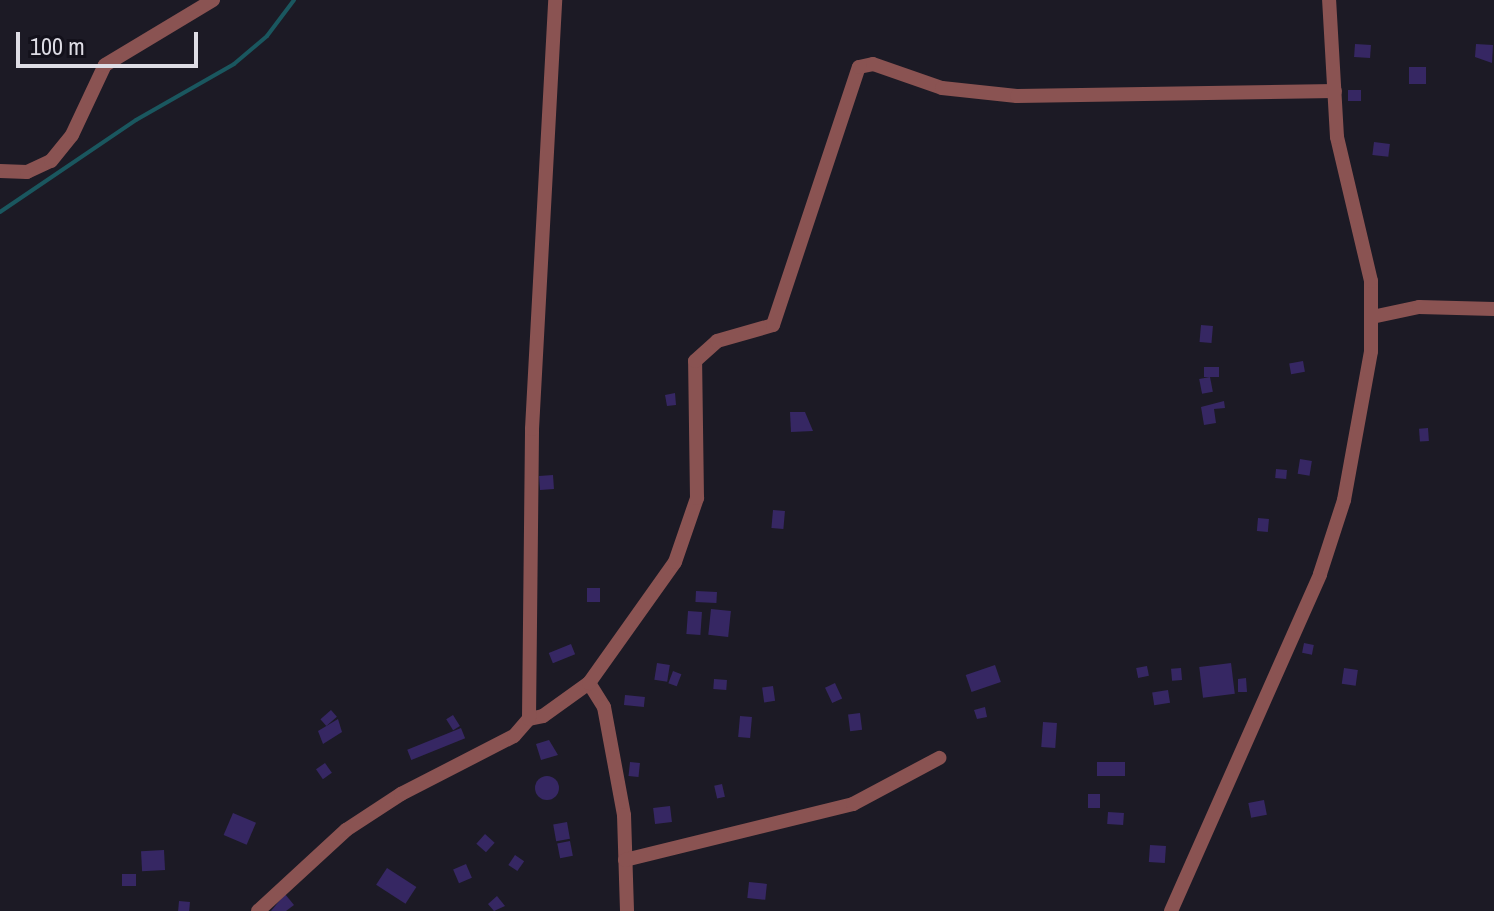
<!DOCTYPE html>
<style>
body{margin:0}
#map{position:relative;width:1494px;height:911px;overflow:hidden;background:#1c1a25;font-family:"Archivo Narrow",sans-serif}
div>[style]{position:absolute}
.stream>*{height:4px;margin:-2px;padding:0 2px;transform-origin:2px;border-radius:2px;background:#1a575f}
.building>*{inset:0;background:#362763;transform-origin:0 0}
.round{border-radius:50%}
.street>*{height:14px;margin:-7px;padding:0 7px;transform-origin:7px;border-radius:7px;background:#8a5352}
span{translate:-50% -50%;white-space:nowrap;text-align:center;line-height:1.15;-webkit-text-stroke:8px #13111b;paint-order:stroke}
.scale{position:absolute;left:16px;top:32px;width:182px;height:36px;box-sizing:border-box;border:4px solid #dedde5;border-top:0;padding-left:10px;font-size:24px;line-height:28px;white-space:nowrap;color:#dedde5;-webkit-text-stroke:6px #13111b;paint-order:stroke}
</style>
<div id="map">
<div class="stream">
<div style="left:0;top:212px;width:164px;rotate:-34.1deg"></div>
<div style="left:136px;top:120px;width:113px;rotate:-29.7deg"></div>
<div style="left:234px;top:64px;width:43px;rotate:-40.3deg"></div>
<div style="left:267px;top:36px;width:45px;rotate:-53.1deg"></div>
</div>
<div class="building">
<div style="left:1355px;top:44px;width:16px;height:13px;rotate:4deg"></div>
<div style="clip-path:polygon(1476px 44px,1493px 45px,1492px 63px,1475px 57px)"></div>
<div style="left:1409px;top:67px;width:17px;height:17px"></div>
<div style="left:1348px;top:90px;width:13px;height:11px"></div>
<div style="left:1374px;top:142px;width:16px;height:13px;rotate:7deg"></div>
<div style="left:1201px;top:325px;width:12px;height:17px;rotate:5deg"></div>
<div style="left:1303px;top:361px;width:11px;height:14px;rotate:80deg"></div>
<div style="left:1204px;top:367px;width:15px;height:10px"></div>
<div style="left:1210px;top:377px;width:15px;height:11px;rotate:79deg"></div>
<div style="clip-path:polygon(675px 393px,676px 405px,667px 406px,665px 395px)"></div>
<div style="clip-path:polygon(1224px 401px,1225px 408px,1214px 409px,1216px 423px,1204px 425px,1201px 407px)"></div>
<div style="clip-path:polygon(790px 412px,805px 412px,813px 431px,791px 432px)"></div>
<div style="left:1428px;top:428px;width:13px;height:9px;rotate:86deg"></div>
<div style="left:1300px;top:459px;width:12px;height:15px;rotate:9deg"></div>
<div style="left:1276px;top:469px;width:11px;height:9px;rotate:5deg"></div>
<div style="left:553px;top:475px;width:14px;height:14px;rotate:86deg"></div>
<div style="left:773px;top:510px;width:12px;height:18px;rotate:5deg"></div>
<div style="left:1258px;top:518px;width:11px;height:13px;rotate:5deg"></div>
<div style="left:587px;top:588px;width:13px;height:14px"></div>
<div style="left:696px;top:591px;width:21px;height:11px;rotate:3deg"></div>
<div style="left:711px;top:609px;width:20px;height:26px;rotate:6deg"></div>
<div style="left:688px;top:611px;width:14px;height:23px;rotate:4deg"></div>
<div style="left:1304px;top:643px;width:10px;height:10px;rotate:11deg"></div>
<div style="left:571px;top:644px;width:11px;height:24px;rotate:68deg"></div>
<div style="left:657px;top:663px;width:13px;height:17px;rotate:9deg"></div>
<div style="left:1231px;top:663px;width:31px;height:32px;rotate:83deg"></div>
<div style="left:995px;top:665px;width:18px;height:31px;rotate:71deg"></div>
<div style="left:1147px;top:666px;width:10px;height:11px;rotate:79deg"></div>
<div style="left:1181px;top:668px;width:12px;height:10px;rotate:85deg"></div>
<div style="left:1344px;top:668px;width:14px;height:16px;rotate:8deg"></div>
<div style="left:673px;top:671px;width:9px;height:13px;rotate:21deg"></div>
<div style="clip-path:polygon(1246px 678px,1247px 692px,1238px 692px,1238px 679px)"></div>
<div style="left:714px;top:679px;width:13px;height:10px;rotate:4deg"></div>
<div style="left:835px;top:683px;width:17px;height:11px;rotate:65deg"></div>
<div style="left:773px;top:686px;width:15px;height:11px;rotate:82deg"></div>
<div style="left:1168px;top:690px;width:13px;height:16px;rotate:81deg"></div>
<div style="left:625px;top:695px;width:20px;height:10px;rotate:6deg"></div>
<div style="clip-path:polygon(985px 707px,987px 717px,977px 719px,974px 710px)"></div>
<div style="left:331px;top:710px;width:9px;height:14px;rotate:49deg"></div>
<div style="left:860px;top:713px;width:17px;height:12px;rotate:83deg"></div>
<div style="left:453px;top:715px;width:13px;height:8px;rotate:58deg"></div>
<div style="left:740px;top:716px;width:12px;height:21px;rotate:5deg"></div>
<div style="clip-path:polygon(338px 719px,342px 732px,323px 744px,318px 731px)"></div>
<div style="left:1043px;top:722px;width:14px;height:25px;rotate:4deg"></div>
<div style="left:461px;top:728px;width:11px;height:58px;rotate:68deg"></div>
<div style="clip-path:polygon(549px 740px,558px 755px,541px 760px,536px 744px)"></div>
<div style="left:630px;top:762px;width:10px;height:14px;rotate:6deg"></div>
<div style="left:1125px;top:762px;width:14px;height:28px;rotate:90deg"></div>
<div style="left:325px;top:763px;width:12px;height:11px;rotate:55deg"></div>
<div class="round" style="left:535px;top:776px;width:24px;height:24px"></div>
<div style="left:722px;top:784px;width:13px;height:8px;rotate:77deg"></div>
<div style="left:1088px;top:794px;width:12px;height:14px"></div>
<div style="left:1264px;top:800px;width:15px;height:16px;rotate:79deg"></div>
<div style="left:670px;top:806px;width:16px;height:17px;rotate:83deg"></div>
<div style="left:1108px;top:812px;width:16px;height:12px;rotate:4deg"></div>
<div style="left:233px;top:813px;width:25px;height:24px;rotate:23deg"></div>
<div style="left:567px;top:822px;width:17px;height:14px;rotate:80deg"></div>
<div style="left:485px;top:834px;width:13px;height:13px;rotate:42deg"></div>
<div style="left:570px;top:841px;width:15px;height:13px;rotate:79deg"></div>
<div style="left:1150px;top:845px;width:16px;height:17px;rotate:4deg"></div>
<div style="left:164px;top:850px;width:20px;height:23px;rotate:87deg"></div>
<div style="left:515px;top:855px;width:11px;height:12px;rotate:34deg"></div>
<div style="left:466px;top:864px;width:15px;height:14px;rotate:67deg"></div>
<div style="left:387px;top:868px;width:35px;height:20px;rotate:33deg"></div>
<div style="left:122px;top:874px;width:14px;height:12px"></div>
<div style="left:749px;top:882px;width:18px;height:16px;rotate:6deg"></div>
<div style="clip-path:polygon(285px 894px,294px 905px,286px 911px,271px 911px)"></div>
<div style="clip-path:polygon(497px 896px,505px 906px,494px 911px,488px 904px)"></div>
<div style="left:179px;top:901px;width:11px;height:10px;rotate:5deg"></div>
</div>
<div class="street">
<div style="left:0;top:171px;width:27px;rotate:2deg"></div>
<div style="left:27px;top:172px;width:26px;rotate:-25deg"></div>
<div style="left:51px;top:161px;width:33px;rotate:-51deg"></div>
<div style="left:72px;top:135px;width:77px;rotate:-64.8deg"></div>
<div style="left:105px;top:65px;width:126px;rotate:-31deg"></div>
<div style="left:1372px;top:317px;width:48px;rotate:-12deg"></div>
<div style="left:1419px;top:307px;width:75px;rotate:1.5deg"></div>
<div style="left:589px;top:683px;width:28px;rotate:58deg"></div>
<div style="left:604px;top:707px;width:110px;rotate:79.5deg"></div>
<div style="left:624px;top:815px;width:96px;rotate:88.2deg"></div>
<div style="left:529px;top:719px;width:14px;rotate:-12deg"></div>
<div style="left:543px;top:716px;width:57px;rotate:-35.7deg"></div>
<div style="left:589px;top:683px;width:148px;rotate:-54.6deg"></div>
<div style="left:675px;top:562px;width:68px;rotate:-71deg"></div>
<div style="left:697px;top:498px;width:137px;rotate:-90.8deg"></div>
<div style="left:695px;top:361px;width:30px;rotate:-42deg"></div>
<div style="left:717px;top:341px;width:58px;rotate:-15.9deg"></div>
<div style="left:773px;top:325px;width:272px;rotate:-71.6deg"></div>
<div style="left:859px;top:67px;width:14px;rotate:-12deg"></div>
<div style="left:873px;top:64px;width:73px;rotate:19.2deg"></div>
<div style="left:942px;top:88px;width:75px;rotate:6.1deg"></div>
<div style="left:1017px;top:96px;width:318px;rotate:-0.9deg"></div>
<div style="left:625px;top:860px;width:235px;rotate:-13.8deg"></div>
<div style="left:853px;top:804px;width:98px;rotate:-28.1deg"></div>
<div style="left:258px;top:911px;width:120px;rotate:-42.6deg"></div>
<div style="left:346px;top:830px;width:66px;rotate:-33.2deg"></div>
<div style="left:401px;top:794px;width:127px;rotate:-27.2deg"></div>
<div style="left:514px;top:736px;width:23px;rotate:-49deg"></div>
<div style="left:529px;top:719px;width:290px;rotate:-89.4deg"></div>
<div style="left:532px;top:429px;width:430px;rotate:-86.9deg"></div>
<div style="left:1171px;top:911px;width:368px;rotate:-66.1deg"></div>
<div style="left:1320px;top:574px;width:78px;rotate:-72deg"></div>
<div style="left:1344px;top:500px;width:151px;rotate:-79.7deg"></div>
<div style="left:1371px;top:351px;width:70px;rotate:-90deg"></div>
<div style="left:1371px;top:281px;width:148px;rotate:-103.3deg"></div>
<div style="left:1337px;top:137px;width:137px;rotate:-93.3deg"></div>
</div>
<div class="scale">100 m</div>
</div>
